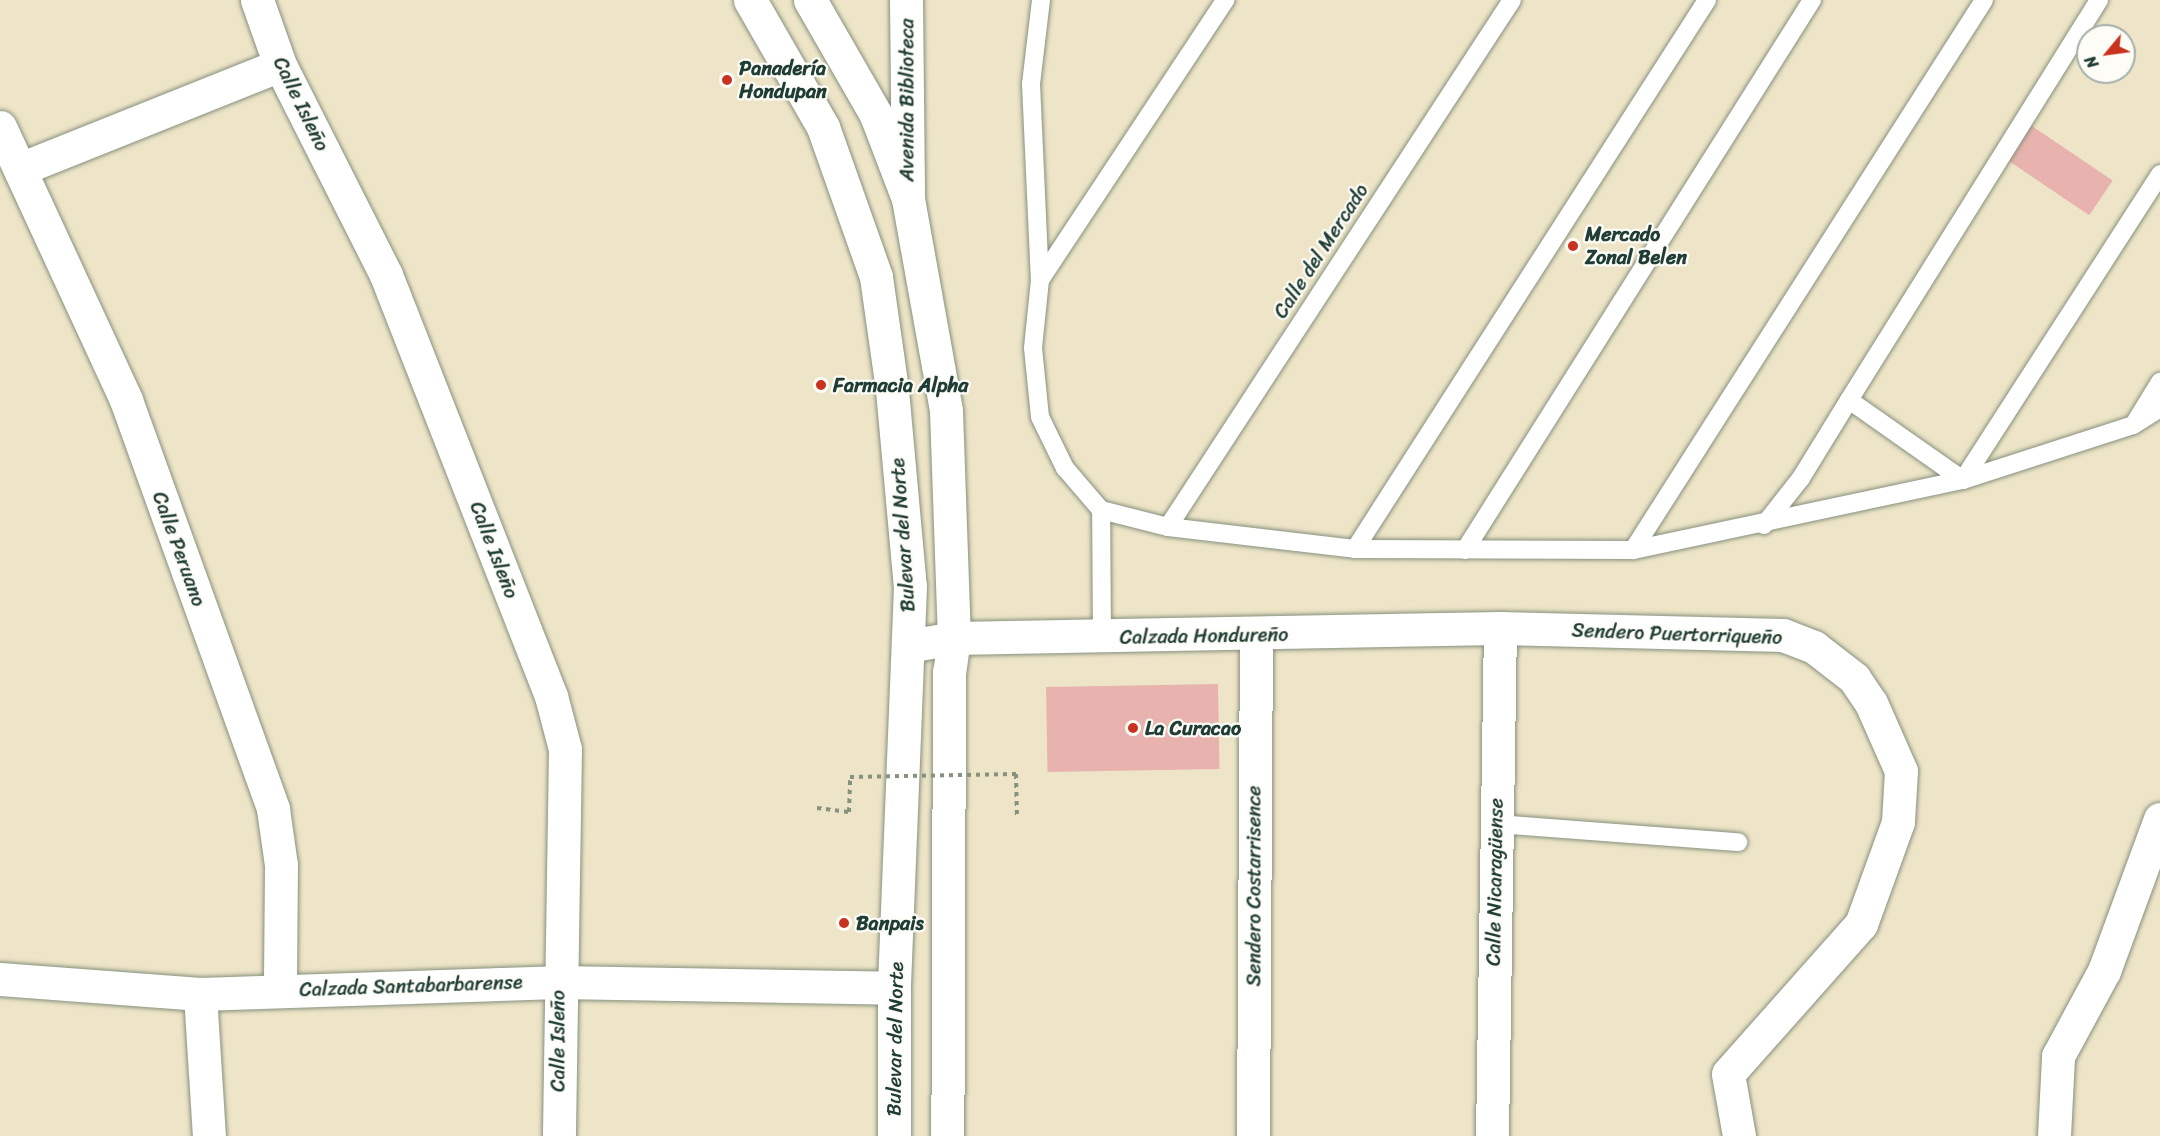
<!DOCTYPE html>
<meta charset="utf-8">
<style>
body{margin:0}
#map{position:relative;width:2160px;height:1136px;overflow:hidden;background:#eee5c8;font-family:Sriracha,sans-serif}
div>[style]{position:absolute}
.building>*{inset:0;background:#e8b3ae;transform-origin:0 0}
.path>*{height:4px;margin-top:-2px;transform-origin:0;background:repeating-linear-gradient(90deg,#86917e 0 4.5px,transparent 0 9px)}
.roads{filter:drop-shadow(0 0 2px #86917e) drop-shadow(0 0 2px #86917e)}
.service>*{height:18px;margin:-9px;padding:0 9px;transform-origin:9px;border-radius:9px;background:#fff}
.minor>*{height:33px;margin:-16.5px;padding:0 16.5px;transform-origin:16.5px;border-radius:16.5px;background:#fff}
.tertiary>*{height:33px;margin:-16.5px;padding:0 16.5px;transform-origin:16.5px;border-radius:16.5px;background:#fff}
.secondary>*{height:33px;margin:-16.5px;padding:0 16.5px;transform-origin:16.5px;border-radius:16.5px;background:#fff}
.path-bridge>*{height:4px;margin-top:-2px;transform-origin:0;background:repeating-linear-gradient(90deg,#86917e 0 4.5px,transparent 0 9px)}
.dots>*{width:16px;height:16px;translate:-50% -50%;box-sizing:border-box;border:3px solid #fdfcf7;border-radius:50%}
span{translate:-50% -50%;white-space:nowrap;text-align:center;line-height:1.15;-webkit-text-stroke:4.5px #fdfcf7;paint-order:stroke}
.poi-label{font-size:20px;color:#1f3d34;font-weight:700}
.left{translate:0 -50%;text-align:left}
.street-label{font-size:20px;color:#1f3d34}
.north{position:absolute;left:2076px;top:24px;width:60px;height:60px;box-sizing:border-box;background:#fdfcf7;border:2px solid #a4b0a9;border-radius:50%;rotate:241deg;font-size:16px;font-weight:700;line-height:24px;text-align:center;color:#1f3d34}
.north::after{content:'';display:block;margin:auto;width:21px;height:27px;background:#c8321e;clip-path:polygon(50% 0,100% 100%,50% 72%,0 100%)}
</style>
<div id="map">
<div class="building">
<div style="left:2029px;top:124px;width:101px;height:42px;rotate:34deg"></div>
<div style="left:1218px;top:684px;width:85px;height:172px;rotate:89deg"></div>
</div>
<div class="path">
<div style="left:1016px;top:774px;width:44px;rotate:88.7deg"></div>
<div style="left:817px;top:808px;width:32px;rotate:7deg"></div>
<div style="left:849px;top:812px;width:35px;rotate:-88deg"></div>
</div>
<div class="roads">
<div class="service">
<div style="left:1041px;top:0;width:85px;rotate:96.8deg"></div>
<div style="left:1031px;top:84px;width:196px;rotate:87.4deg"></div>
<div style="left:1040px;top:280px;width:68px;rotate:95.9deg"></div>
<div style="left:1033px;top:348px;width:69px;rotate:84.2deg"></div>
<div style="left:1040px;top:417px;width:57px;rotate:63.9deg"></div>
<div style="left:1065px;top:468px;width:55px;rotate:49.4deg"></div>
<div style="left:2099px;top:0;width:472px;rotate:122deg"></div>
<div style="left:1849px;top:400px;width:139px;rotate:35.1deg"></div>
<div style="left:1963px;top:480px;width:364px;rotate:-57.2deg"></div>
<div style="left:1040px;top:280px;width:336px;rotate:-56.5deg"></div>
<div style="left:2136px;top:421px;width:46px;rotate:-58.4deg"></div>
<div style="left:1764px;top:525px;width:60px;rotate:-51.8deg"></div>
<div style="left:1801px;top:478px;width:92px;rotate:-58.4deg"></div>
<div style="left:1168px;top:527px;width:629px;rotate:-56.87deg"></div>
<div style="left:1355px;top:549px;width:652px;rotate:-57.33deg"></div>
<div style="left:1465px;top:550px;width:650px;rotate:-57.75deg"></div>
<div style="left:1633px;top:550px;width:652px;rotate:-57.45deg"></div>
<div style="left:1102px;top:639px;width:129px;rotate:-90.4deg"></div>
<div style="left:1101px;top:510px;width:69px;rotate:14.2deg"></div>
<div style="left:1168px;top:527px;width:188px;rotate:6.7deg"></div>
<div style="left:1355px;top:549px;width:278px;rotate:0.2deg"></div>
<div style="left:1633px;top:550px;width:337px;rotate:-12deg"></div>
<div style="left:1963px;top:480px;width:179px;rotate:-17.9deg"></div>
<div style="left:2133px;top:425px;width:32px;rotate:-32deg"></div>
<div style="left:1496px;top:824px;width:243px;rotate:4.3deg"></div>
</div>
<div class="minor">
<div style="left:257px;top:0;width:69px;rotate:70.5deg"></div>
<div style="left:280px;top:65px;width:235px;rotate:63.2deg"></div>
<div style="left:386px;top:275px;width:452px;rotate:68.6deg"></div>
<div style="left:551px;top:696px;width:55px;rotate:75.2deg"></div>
<div style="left:565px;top:749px;width:387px;rotate:90.9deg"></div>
<div style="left:0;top:127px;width:301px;rotate:65.2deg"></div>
<div style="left:126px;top:400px;width:435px;rotate:70.2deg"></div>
<div style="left:273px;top:809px;width:57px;rotate:81.9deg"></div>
<div style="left:281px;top:865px;width:126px;rotate:90.5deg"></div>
<div style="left:20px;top:169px;width:280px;rotate:-21.8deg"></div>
<div style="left:908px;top:646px;width:47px;rotate:-9.9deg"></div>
<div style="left:954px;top:638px;width:546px;rotate:-1.05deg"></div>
<div style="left:1500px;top:628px;width:283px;rotate:1.4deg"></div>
<div style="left:1783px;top:635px;width:33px;rotate:21deg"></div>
<div style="left:1814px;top:647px;width:51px;rotate:37.8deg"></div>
<div style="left:1854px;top:678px;width:30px;rotate:56deg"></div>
<div style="left:1871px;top:703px;width:74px;rotate:66.2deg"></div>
<div style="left:1901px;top:771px;width:51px;rotate:93.4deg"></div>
<div style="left:1898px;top:822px;width:109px;rotate:109.9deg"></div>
<div style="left:1861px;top:924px;width:200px;rotate:131.6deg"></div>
<div style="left:1728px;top:1074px;width:63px;rotate:79.9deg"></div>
<div style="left:0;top:979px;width:201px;rotate:4.3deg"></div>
<div style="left:200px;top:994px;width:358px;rotate:-1.9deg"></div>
<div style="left:558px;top:982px;width:336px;rotate:1deg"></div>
<div style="left:200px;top:994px;width:142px;rotate:86.4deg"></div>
<div style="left:1253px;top:1136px;width:501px;rotate:-89.66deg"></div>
<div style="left:1492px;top:1136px;width:508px;rotate:-89.1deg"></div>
<div style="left:2054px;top:1136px;width:80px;rotate:-87.1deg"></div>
<div style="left:2058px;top:1056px;width:97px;rotate:-61.6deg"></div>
<div style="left:2104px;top:971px;width:162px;rotate:-69.8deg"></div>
</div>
<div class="tertiary">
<div style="left:906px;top:0;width:197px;rotate:89.4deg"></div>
</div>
<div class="secondary">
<div style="left:750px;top:0;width:146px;rotate:60.1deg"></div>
<div style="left:823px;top:127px;width:159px;rotate:70.5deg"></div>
<div style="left:876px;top:277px;width:114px;rotate:81.9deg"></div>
<div style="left:892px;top:390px;width:197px;rotate:84.8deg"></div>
<div style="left:910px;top:586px;width:402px;rotate:92.3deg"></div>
<div style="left:894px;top:988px;width:148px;rotate:90deg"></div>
<div style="left:810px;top:0;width:133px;rotate:60.1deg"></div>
<div style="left:876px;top:115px;width:90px;rotate:69.1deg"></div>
<div style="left:908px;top:199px;width:215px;rotate:79.8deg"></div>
<div style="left:946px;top:411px;width:227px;rotate:88deg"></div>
<div style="left:954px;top:638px;width:34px;rotate:98deg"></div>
<div style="left:949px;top:672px;width:464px;rotate:90.2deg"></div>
</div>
</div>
<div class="path-bridge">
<div style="left:850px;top:777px;width:166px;rotate:-1deg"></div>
</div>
<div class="dots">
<div style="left:727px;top:80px;background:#c8321e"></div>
<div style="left:1573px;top:246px;background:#c8321e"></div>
<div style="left:821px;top:385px;background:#c8321e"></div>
<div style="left:1133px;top:728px;background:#c8321e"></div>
<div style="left:844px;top:923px;background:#c8321e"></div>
</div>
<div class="poi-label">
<span class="left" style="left:739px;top:80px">Panadería<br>Hondupan</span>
<span class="left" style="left:1585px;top:246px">Mercado<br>Zonal Belen</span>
<span class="left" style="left:833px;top:385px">Farmacia Alpha</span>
<span class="left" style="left:1145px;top:728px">La Curacao</span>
<span class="left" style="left:856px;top:923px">Banpais</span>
</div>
<div class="street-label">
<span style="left:907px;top:100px;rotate:-90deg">Avenida Biblioteca</span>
<span style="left:301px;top:104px;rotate:64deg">Calle Isleño</span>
<span style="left:1321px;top:251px;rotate:-57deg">Calle del Mercado</span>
<span style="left:903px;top:535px;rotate:-94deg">Bulevar del Norte</span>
<span style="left:179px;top:549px;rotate:70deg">Calle Peruano</span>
<span style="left:494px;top:550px;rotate:69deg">Calle Isleño</span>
<span style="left:1677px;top:634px;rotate:2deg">Sendero Puertorriqueño</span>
<span style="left:1204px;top:636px;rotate:-1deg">Calzada Hondureño</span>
<span style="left:1495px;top:882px;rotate:-89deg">Calle Nicaragüense</span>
<span style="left:1254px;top:886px;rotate:-90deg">Sendero Costarrisence</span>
<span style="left:411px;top:986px;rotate:-2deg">Calzada Santabarbarense</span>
<span style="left:895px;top:1039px;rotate:-89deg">Bulevar del Norte</span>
<span style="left:558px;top:1041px;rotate:-90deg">Calle Isleño</span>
</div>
<div class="north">N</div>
</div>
